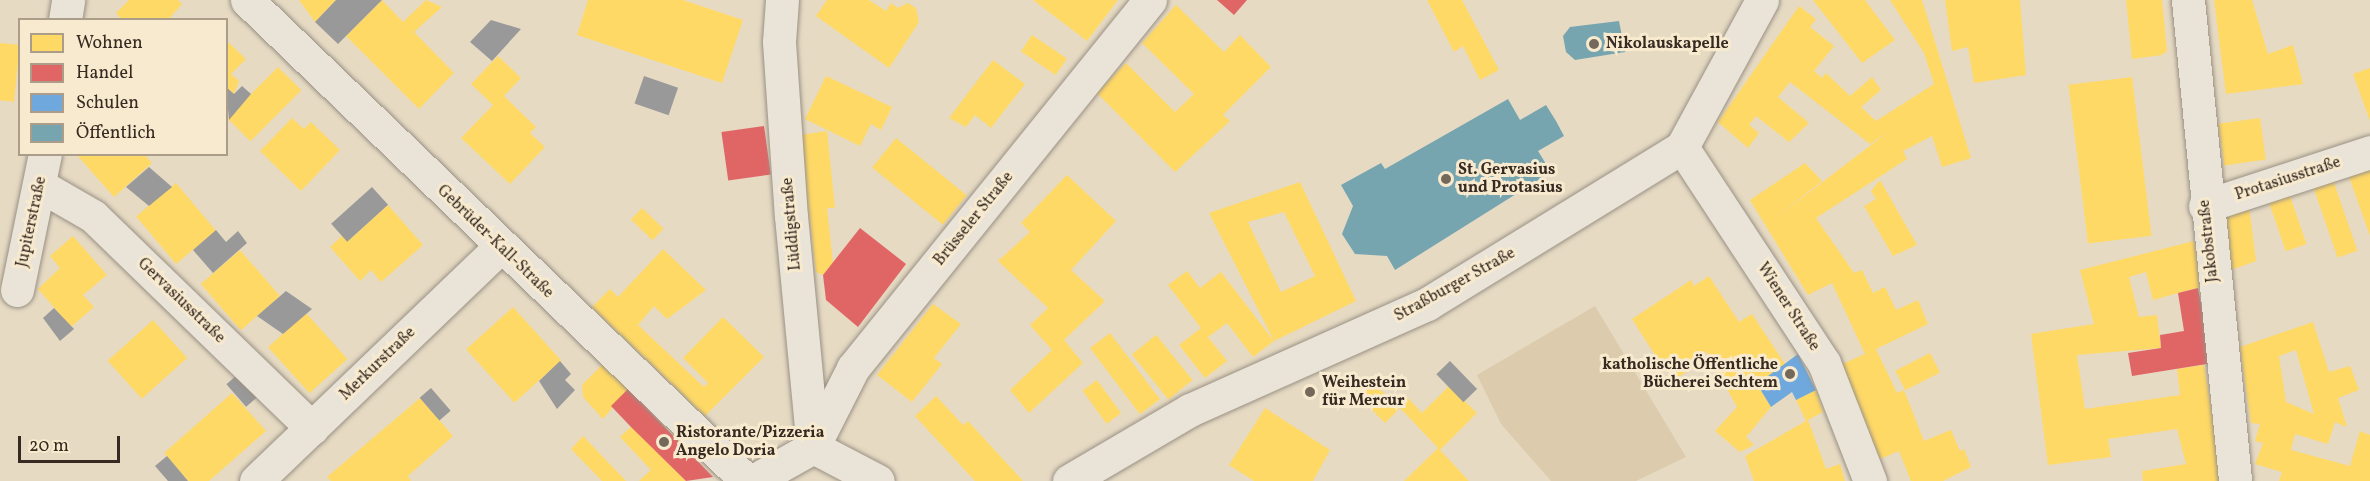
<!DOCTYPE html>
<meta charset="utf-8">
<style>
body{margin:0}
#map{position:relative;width:2370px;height:481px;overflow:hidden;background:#e6dac3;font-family:Vollkorn,serif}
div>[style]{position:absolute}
.green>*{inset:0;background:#ddcbad}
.homes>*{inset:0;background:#ffd966;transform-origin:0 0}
.shops>*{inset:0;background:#e06666;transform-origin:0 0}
.schools>*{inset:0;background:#6fa8dc}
.public>*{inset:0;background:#76a5af}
.industry>*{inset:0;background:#999;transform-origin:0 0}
.roads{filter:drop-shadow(0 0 2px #9a9184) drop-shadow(0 0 2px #9a9184)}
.minor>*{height:33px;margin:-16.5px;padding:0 16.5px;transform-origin:16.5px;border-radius:16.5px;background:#e9e3d8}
.dots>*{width:16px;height:16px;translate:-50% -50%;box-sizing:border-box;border:3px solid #f8eace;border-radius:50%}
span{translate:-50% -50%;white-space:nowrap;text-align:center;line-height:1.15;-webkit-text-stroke:6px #f8eace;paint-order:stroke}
.poi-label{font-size:16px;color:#372a22;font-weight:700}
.left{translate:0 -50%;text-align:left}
.right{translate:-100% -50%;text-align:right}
.street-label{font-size:16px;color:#372a22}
.legend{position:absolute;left:18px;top:18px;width:210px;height:138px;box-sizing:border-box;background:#f8eace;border:2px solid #ab9d89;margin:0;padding:8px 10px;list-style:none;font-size:18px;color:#372a22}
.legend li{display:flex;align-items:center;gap:12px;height:30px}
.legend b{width:30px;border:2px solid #ab9d89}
.scale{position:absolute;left:18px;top:436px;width:102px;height:27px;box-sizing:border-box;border:3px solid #372a22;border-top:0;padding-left:8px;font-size:18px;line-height:21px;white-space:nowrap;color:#372a22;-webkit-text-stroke:4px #f8eace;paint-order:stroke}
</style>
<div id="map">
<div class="green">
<div style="clip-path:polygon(1595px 306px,1686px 457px,1636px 481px,1551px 481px,1501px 424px,1477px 375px)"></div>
</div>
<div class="homes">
<div style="clip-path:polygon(129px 0,178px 0,182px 4px,168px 20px,122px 20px,116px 13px)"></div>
<div style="clip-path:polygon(299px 0,336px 0,315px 22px)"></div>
<div style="clip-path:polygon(382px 0,403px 22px,426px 0,442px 7px,414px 32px,454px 73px,419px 109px,346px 36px)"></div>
<div style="clip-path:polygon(588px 0,683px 0,743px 20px,722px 83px,577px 35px)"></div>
<div style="clip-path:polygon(827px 0,869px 0,886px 11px,891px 3px,898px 8px,908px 3px,916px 8px,919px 22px,889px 68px,816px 16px)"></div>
<div style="clip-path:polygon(1033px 0,1118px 0,1087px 41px)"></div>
<div style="clip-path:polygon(1427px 0,1462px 0,1499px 70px,1480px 80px,1463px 46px,1454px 52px)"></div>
<div style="clip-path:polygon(1813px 0,1865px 0,1895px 40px,1862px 63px)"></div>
<div style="clip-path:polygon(1890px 0,1922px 0,1971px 158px,1942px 167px,1932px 136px,1903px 151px,1907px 159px,1816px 218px,1854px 273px,1862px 270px,1873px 293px,1885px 287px,1896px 310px,1918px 300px,1928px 324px,1876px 349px,1897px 393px,1904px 390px,1924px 441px,1951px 430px,1960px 451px,1964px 449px,1971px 467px,1943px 481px,1911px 481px,1899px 451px,1880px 459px,1840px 365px,1865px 354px,1832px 283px,1808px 295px,1750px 200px,1805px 163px,1822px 181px,1769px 223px,1888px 132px,1870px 144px,1790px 82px,1778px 97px,1809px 123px,1789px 142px,1756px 116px,1749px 125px,1759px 133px,1748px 148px,1718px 122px,1799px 6px,1816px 19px,1810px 27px,1834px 46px,1814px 71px,1822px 78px,1826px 73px,1850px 96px,1872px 77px,1881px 90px,1861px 107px,1876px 121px,1934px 84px,1924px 53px)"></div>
<div style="clip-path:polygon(1945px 0,2020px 0,2026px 75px,1974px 83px,1968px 47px,1952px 51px)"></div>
<div style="clip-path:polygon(2126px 0,2162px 0,2167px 51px,2162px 55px,2132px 59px)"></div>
<div style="clip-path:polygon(2214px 0,2252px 0,2268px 54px,2293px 45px,2303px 84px,2226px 94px)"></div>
<div style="clip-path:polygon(1176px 5px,1224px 52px,1240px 35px,1271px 67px,1223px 115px,1230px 121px,1175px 172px,1097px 93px,1126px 63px,1175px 112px,1194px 94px,1142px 43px)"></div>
<div style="left:1032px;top:35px;width:42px;height:20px;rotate:34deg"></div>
<div style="clip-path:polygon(226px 40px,246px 59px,231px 74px,239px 81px,234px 94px,226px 87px)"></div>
<div style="left:0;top:43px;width:20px;height:57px;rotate:6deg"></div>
<div style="clip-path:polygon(498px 56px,521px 78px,504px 96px,536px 127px,530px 133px,545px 147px,510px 184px,461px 138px,493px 105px,471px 84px)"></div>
<div style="clip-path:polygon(993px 60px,1025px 84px,991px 128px,975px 115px,966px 127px,949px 118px)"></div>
<div style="left:278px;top:67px;width:33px;height:72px;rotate:45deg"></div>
<div style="clip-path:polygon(2370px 68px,2370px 121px,2353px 74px)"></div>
<div style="clip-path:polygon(826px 76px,892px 107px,881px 130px,871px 124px,860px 146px,805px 119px)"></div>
<div style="left:2132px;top:77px;width:160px;height:64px;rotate:83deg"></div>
<div style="clip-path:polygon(292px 118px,304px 129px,311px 122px,340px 150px,301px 191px,260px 151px)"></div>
<div style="left:2260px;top:118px;width:42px;height:42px;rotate:82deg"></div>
<div style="clip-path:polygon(827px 131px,835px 208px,827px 208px,833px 263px,823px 275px,816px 272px,800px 135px)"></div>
<div style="left:896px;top:138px;width:91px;height:38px;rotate:39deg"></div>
<div style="clip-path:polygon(76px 154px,144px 154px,152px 163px,114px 197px)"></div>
<div style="clip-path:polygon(2370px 167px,2370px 236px,2348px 174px)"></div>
<div style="clip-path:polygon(1067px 175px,1116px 221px,1071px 270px,1105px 301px,1064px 340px,1083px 363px,1029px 413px,1010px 390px,1052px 350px,1030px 325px,1048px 308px,998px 261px,1030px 232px,1021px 223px)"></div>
<div style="left:2332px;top:177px;width:78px;height:21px;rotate:71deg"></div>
<div style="clip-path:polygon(1880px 180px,1917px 245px,1893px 256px,1864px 206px,1876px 199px,1871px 191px)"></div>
<div style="clip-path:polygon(evenodd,1300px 182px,1356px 301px,1274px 341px,1209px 213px,1300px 182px,1284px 212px,1315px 276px,1281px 292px,1248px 222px,1284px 212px)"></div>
<div style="left:176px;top:183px;width:62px;height:52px;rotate:50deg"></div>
<div style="left:2289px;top:193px;width:54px;height:22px;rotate:71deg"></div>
<div style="clip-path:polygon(388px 205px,423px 245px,381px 282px,371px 270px,360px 281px,330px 247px,343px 235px,348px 241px)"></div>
<div style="clip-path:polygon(2249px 206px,2256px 261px,2231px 270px,2226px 215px)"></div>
<div style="left:642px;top:208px;width:30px;height:16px;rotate:44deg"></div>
<div style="clip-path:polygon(73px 236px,107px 275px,83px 295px,94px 307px,71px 327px,38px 289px,60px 268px,50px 256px)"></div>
<div style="clip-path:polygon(2194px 241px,2204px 286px,2153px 300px,2146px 272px,2129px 277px,2139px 317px,2157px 315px,2161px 348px,2077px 355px,2085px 409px,2180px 395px,2177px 369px,2204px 365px,2223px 481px,2143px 481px,2142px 471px,2186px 464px,2177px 429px,2108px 439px,2111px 457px,2048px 465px,2031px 334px,2094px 324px,2080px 270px)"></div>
<div style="clip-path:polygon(663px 249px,706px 290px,667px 319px,654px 306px,638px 325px,704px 387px,708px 383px,683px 358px,723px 317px,764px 357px,705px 416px,592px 307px,610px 289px,618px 297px)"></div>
<div style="left:240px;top:250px;width:61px;height:52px;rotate:49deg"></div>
<div style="clip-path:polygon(1187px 271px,1200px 288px,1221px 272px,1274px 341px,1253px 357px,1227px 323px,1208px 337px,1227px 361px,1205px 378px,1179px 345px,1201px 328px,1168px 285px)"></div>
<div style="clip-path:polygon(1709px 276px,1739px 322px,1752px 314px,1785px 364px,1757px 384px,1771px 407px,1746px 437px,1754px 445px,1740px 452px,1715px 431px,1737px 407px,1706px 351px,1697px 366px,1678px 377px,1668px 362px,1662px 366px,1632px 319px,1691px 280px,1694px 286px)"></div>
<div style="clip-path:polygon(933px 304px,961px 324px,934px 358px,942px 364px,912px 402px,877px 375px)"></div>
<div style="left:513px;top:307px;width:72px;height:63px;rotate:48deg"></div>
<div style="left:306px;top:313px;width:62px;height:51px;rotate:48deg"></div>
<div style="left:153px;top:320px;width:51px;height:61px;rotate:48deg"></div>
<div style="clip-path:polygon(evenodd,2313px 322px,2329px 372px,2350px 366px,2359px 390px,2338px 398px,2347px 427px,2335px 422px,2328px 444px,2295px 434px,2291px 450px,2350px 466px,2360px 431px,2370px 435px,2370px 481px,2279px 481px,2282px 472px,2255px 464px,2263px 443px,2255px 441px,2260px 424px,2251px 423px,2240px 347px,2313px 322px,2296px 350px,2314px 414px,2286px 402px,2279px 356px,2296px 350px)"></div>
<div style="left:1110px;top:333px;width:83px;height:25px;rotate:53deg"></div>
<div style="left:1156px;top:335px;width:58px;height:31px;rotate:51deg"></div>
<div style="left:1930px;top:353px;width:22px;height:39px;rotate:63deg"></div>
<div style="clip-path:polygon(603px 364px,628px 389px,603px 419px,583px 397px,582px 385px)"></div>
<div style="left:1097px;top:380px;width:41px;height:18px;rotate:54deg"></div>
<div style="clip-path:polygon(1373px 383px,1398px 406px,1407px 397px,1422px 413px,1449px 386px,1477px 413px,1440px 450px,1469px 481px,1404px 481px,1438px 448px,1400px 408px,1385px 423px,1359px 397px)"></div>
<div style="clip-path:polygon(1816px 390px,1823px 412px,1808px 420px,1826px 469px,1840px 464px,1845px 481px,1754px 481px,1745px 456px,1806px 421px,1796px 400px)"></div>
<div style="clip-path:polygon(232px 393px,266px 431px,209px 481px,188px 481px,164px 453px)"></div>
<div style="clip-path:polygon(936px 396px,963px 425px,968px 421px,1023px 481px,975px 481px,915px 416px)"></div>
<div style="clip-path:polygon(420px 398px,453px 436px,408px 476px,411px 481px,331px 481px,327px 477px)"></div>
<div style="clip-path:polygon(1265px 408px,1330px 450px,1313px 481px,1254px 481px,1229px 465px)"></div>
<div style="clip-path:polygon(633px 425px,663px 458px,686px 481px,639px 481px,651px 470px,620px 437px)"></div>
<div style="clip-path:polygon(583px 436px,606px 460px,626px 481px,602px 481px,571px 449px)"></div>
</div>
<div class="shops">
<div style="clip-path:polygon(1217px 0,1247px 0,1234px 15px)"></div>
<div style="left:764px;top:126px;width:49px;height:43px;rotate:82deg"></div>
<div style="clip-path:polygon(860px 228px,906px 264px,858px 327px,826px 300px,823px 275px)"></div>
<div style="clip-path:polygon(2198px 288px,2213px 363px,2132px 376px,2128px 353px,2161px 348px,2160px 335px,2184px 331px,2178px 293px)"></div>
<div style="clip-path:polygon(628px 389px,713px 477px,686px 481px,631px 427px,611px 406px)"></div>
</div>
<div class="schools">
<div style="clip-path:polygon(1798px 354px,1816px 390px,1796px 400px,1792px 392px,1771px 407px,1757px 384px)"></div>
</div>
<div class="public">
<div style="clip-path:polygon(1619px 21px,1625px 52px,1575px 60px,1566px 52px,1563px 36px,1570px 27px)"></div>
<div style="clip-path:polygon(1508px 99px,1520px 120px,1546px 105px,1556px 121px,1564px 136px,1538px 151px,1551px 172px,1395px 270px,1387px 256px,1355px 254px,1342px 234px,1353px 206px,1341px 185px,1381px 163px,1385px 169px)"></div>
</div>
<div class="industry">
<div style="clip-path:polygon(336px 0,382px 0,338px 44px,315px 22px)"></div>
<div style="clip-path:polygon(491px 20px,521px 29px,492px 61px,470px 42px)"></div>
<div style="left:644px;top:76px;width:36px;height:29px;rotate:19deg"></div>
<div style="clip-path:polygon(242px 86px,251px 94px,229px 120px,226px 87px,234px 94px)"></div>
<div style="clip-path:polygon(149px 167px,172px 187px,149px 206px,126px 187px)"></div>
<div style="left:372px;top:187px;width:24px;height:55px;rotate:48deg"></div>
<div style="clip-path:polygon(216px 230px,226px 242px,238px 231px,247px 243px,213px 273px,193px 250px)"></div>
<div style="clip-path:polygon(286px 291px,312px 309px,283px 334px,257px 316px)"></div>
<div style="clip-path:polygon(54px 308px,74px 329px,60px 341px,43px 318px)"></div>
<div style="clip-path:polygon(560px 361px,571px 374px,565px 380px,575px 390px,557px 409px,539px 381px)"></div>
<div style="left:1450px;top:361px;width:39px;height:19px;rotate:46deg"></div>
<div style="left:237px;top:375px;width:30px;height:14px;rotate:49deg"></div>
<div style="left:431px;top:388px;width:30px;height:15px;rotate:49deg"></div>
<div style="clip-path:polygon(167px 456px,188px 481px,168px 481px,155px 466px)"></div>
</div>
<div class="roads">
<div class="minor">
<div style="left:247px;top:0;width:694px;rotate:43.89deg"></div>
<div style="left:782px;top:0;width:42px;rotate:94.1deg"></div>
<div style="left:779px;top:42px;width:174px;rotate:86.1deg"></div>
<div style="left:791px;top:216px;width:232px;rotate:84.6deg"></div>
<div style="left:2188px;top:0;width:483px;rotate:84.4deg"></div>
<div style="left:65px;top:20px;width:20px;rotate:-81deg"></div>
<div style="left:1682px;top:147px;width:258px;rotate:56.7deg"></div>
<div style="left:1824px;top:363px;width:127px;rotate:68.7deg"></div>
<div style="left:41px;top:186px;width:60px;rotate:30deg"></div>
<div style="left:93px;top:216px;width:305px;rotate:44.1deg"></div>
<div style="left:2205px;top:206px;width:174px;rotate:-18.1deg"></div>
<div style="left:17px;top:290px;width:139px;rotate:-78.4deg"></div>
<div style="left:813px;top:447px;width:89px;rotate:-63.1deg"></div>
<div style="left:853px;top:368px;width:473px;rotate:-51.1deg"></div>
<div style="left:813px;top:447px;width:73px;rotate:27.6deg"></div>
<div style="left:256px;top:481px;width:338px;rotate:-43.8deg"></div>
<div style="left:753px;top:481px;width:69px;rotate:-29.5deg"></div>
<div style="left:1069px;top:481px;width:140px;rotate:-30.4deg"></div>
<div style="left:1190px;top:410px;width:260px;rotate:-24.1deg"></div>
<div style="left:1427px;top:304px;width:299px;rotate:-31.6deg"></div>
<div style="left:1682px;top:147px;width:167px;rotate:-61.4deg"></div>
</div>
</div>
<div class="dots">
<div style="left:1594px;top:44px;background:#74685a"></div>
<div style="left:1446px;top:179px;background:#74685a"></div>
<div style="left:1790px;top:374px;background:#74685a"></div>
<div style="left:1310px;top:392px;background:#74685a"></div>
<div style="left:664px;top:442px;background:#74685a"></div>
</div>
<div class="poi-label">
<span class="left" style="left:1606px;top:44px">Nikolauskapelle</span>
<span class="left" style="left:1458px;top:179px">St. Gervasius<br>und Protasius</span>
<span class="right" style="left:1778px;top:374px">katholische Öffentliche<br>Bücherei Sechtem</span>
<span class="left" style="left:1322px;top:392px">Weihestein<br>für Mercur</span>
<span class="left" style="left:676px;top:442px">Ristorante/Pizzeria<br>Angelo Doria</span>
</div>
<div class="street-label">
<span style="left:2288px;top:179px;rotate:-18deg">Protasiusstraße</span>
<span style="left:974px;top:219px;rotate:-51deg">Brüsseler Straße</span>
<span style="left:32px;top:222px;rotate:-78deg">Jupiterstraße</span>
<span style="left:792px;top:224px;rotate:-95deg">Lüddigstraße</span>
<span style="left:2209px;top:241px;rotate:-96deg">Jakobstraße</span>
<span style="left:495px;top:242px;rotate:44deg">Gebrüder-Kall-Straße</span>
<span style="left:1455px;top:285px;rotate:-29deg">Straßburger Straße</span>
<span style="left:181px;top:301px;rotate:44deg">Gervasiusstraße</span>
<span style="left:1788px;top:307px;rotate:57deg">Wiener Straße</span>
<span style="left:378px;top:364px;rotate:-44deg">Merkurstraße</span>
</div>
<ul class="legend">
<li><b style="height:16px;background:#ffd966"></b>Wohnen</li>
<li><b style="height:16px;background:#e06666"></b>Handel</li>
<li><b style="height:16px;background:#6fa8dc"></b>Schulen</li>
<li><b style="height:16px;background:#76a5af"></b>Öffentlich</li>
</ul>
<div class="scale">20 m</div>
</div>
